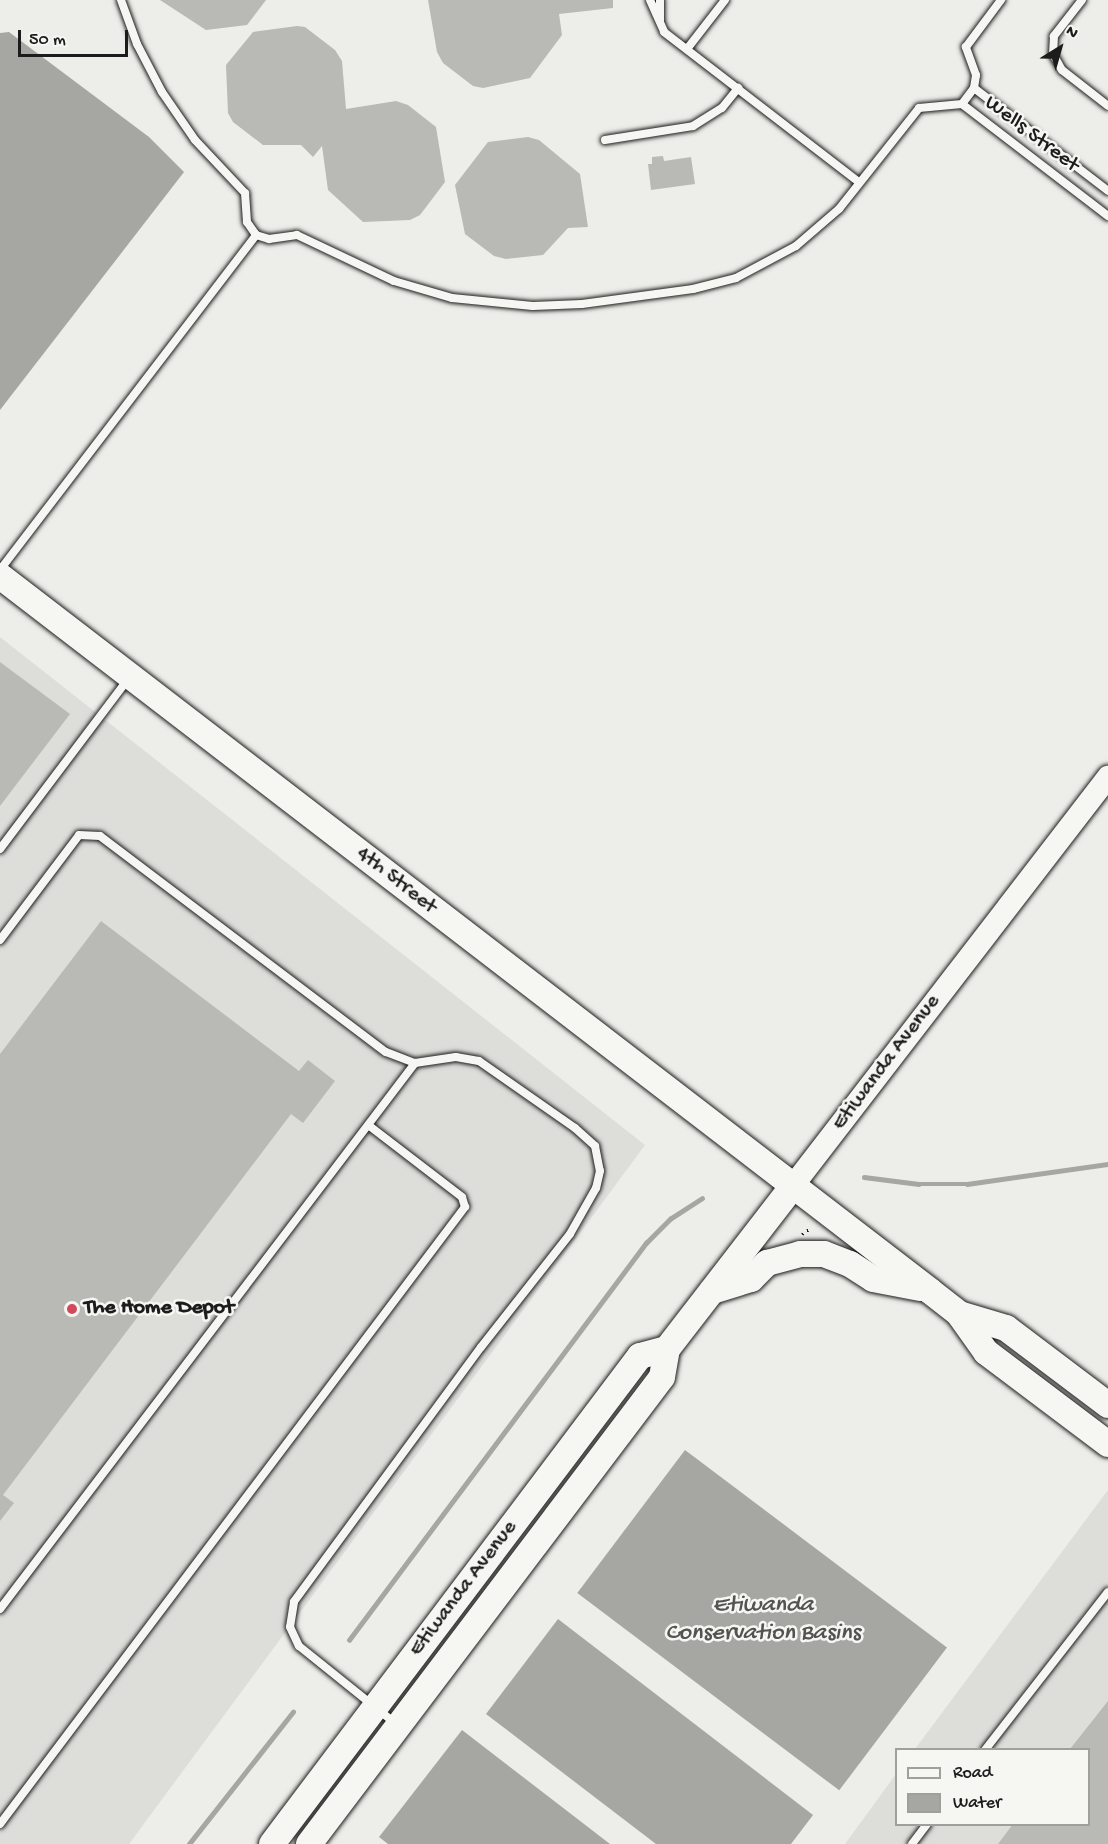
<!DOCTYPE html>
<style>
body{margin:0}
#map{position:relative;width:1108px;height:1844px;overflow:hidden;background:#edede9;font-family:"Gochi Hand",sans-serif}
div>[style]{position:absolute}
.built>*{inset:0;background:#ddddda}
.water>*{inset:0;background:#a6a6a3;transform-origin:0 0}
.stream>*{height:4.5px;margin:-2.25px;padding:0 2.25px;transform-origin:2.25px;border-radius:2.25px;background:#a6a6a3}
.building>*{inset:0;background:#b9b9b6}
.path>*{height:3px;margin-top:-1.5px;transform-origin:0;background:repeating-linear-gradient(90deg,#1c1c1c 0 1.5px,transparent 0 6px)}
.roads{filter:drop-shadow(0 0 2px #1c1c1c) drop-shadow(0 0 2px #1c1c1c)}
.lane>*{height:8px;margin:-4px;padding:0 4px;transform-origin:4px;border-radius:4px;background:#f6f6f2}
.secondary>*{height:22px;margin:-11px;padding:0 11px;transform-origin:11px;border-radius:11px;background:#f6f6f2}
.primary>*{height:26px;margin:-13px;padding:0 13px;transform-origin:13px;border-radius:13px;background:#f6f6f2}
.dots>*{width:16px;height:16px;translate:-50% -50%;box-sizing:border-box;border:3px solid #f6f6f2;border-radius:50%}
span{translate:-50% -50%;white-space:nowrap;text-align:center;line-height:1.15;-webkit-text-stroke:5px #f6f6f2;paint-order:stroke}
.street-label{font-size:22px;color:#1c1c1c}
.poi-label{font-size:22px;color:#1c1c1c;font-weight:700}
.left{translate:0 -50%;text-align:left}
.water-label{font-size:24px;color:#535352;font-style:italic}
.legend{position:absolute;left:895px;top:1748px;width:195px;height:78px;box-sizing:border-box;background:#f6f6f2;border:2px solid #9f9f9c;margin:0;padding:8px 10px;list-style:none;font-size:18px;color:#1c1c1c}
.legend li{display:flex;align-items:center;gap:12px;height:30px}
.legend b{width:30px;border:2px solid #9f9f9c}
.north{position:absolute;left:1030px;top:18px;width:60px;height:60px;-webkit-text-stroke:4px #f6f6f2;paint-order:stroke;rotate:37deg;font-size:16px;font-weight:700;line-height:24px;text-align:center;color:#1c1c1c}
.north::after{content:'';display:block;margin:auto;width:21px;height:27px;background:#1c1c1c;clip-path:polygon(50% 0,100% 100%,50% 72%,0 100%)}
.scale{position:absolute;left:18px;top:30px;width:110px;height:27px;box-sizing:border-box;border:3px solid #1c1c1c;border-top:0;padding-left:8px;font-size:18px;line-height:21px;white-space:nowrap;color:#1c1c1c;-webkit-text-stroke:4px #f6f6f2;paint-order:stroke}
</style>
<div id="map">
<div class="built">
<div style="clip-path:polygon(0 637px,645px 1145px,129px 1844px,0 1844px)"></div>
<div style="clip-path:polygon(1108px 1490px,1108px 1844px,845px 1844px,896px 1774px,896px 1824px,1088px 1824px,1088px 1750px,915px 1749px)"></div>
</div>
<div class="water">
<div style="clip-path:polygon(9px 32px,149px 137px,184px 172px,0 410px,0 33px)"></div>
<div style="left:685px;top:1450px;width:328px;height:179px;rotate:37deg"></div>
<div style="clip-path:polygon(558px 1619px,813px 1815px,791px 1844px,656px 1844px,486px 1714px)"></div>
<div style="clip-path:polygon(462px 1730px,610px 1844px,388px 1844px,379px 1837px)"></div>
</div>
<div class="stream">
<div style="left:864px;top:1177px;width:55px;rotate:7.3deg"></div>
<div style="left:919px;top:1184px;width:48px"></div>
<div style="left:967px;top:1184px;width:142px;rotate:-8.1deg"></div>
<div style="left:349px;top:1640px;width:496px;rotate:-53.2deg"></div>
<div style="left:646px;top:1243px;width:34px;rotate:-45deg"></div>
<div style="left:670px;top:1219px;width:38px;rotate:-33deg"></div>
<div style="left:189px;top:1844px;width:168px;rotate:-51.8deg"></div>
</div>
<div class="building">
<div style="clip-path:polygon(160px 0,266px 0,247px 25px,206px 30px)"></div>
<div style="clip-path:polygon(428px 0,613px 0,613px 8px,559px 14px,562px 35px,530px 78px,483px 88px,473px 86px,443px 63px,437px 52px)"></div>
<div style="clip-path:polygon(297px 26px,305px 27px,335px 50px,342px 61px,346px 109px,396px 101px,408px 105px,436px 127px,445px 182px,420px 215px,410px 220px,363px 222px,328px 190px,322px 146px,313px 157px,301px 145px,263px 145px,233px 122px,228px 113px,226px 65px,253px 32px)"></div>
<div style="clip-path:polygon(528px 137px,539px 140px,580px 174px,588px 227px,568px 228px,543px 255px,506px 259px,494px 256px,465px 234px,455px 185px,488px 142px)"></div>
<div style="clip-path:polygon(663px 156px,664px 161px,691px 157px,695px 184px,651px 190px,648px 164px,652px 164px,652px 157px)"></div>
<div style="clip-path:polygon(0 662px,70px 714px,0 806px)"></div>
<div style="clip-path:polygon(101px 921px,299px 1071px,308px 1060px,335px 1081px,303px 1123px,291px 1114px,3px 1495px,14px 1503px,0 1521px,0 1054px)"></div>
<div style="clip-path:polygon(1108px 1701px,1108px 1844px,998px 1844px,1013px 1824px,1089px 1824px,1089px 1749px,1070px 1749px)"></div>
</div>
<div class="path">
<div style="left:802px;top:1234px;width:11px;rotate:-34deg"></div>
</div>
<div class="roads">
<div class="lane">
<div style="left:121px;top:0;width:47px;rotate:70deg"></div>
<div style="left:137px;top:44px;width:54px;rotate:62.5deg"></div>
<div style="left:162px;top:92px;width:58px;rotate:55.5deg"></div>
<div style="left:195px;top:140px;width:73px;rotate:46.7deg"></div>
<div style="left:245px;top:193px;width:29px;rotate:86deg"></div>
<div style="left:247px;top:222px;width:16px;rotate:55deg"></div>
<div style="left:256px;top:235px;width:14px;rotate:17deg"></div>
<div style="left:269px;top:239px;width:28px;rotate:-8deg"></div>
<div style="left:297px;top:235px;width:107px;rotate:25.4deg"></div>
<div style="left:394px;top:281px;width:60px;rotate:16.3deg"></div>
<div style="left:452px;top:298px;width:81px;rotate:5.6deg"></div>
<div style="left:533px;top:306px;width:49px;rotate:-2.3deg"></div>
<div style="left:582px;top:304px;width:112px;rotate:-7.7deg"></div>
<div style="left:693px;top:289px;width:44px;rotate:-14.3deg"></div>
<div style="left:736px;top:278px;width:68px;rotate:-28.1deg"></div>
<div style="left:796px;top:246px;width:57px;rotate:-40.7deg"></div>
<div style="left:839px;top:209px;width:129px;rotate:-51.6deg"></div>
<div style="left:919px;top:108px;width:43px;rotate:-5.3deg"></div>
<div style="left:962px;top:104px;width:20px;rotate:-53deg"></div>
<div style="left:974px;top:88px;width:13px;rotate:-81deg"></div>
<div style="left:976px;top:75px;width:30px;rotate:-110deg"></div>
<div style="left:966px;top:47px;width:59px;rotate:-53.3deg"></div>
<div style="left:650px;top:0;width:35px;rotate:66deg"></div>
<div style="left:664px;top:32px;width:246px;rotate:37.6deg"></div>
<div style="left:1082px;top:0;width:46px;rotate:127.9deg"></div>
<div style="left:1054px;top:36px;width:18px;rotate:93deg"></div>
<div style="left:1053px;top:54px;width:18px;rotate:61deg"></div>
<div style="left:1062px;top:70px;width:58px;rotate:38deg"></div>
<div style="left:660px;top:21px;width:21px;rotate:-90deg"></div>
<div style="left:687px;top:49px;width:62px;rotate:-52.2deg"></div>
<div style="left:974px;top:88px;width:169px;rotate:37.5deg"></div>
<div style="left:962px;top:104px;width:184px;rotate:37.5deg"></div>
<div style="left:605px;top:140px;width:89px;rotate:-9deg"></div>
<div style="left:693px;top:126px;width:34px;rotate:-32deg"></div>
<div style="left:722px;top:108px;width:26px;rotate:-51deg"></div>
<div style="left:0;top:570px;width:422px;rotate:-52.6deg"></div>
<div style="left:0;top:849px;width:213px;rotate:-53deg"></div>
<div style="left:0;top:940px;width:131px;rotate:-53deg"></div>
<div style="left:79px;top:835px;width:21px;rotate:3deg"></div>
<div style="left:100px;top:836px;width:358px;rotate:37.1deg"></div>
<div style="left:386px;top:1052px;width:31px;rotate:21deg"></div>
<div style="left:415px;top:1063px;width:41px;rotate:-8.3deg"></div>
<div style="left:456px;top:1057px;width:23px;rotate:10deg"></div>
<div style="left:479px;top:1061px;width:117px;rotate:34.9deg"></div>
<div style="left:575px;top:1128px;width:27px;rotate:42deg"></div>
<div style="left:595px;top:1146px;width:25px;rotate:79deg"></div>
<div style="left:600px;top:1171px;width:17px;rotate:103deg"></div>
<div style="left:596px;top:1188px;width:53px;rotate:119.5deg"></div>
<div style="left:570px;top:1234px;width:144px;rotate:128.2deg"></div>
<div style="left:481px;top:1347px;width:316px;rotate:126.3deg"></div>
<div style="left:294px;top:1602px;width:25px;rotate:99deg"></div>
<div style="left:290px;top:1627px;width:21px;rotate:65deg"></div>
<div style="left:299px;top:1646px;width:124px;rotate:38.8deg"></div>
<div style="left:0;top:1609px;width:686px;rotate:-52.76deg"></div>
<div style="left:985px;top:1750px;width:200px;rotate:-52.1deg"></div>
<div style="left:0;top:1824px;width:773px;rotate:-53deg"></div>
<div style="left:465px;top:1207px;width:10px;rotate:-107deg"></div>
<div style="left:462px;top:1197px;width:118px;rotate:-142.5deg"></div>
<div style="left:912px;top:1844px;width:25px;rotate:-53deg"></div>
</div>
<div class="secondary">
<div style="left:792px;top:1187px;width:518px;rotate:-52.38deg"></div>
</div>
<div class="primary">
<div style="left:0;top:576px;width:1173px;rotate:37.55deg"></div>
<div style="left:930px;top:1291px;width:37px;rotate:38deg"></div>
<div style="left:959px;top:1314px;width:47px;rotate:54.6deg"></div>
<div style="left:986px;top:1352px;width:153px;rotate:37deg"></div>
<div style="left:712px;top:1291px;width:41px;rotate:-17.1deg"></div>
<div style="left:751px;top:1279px;width:23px;rotate:-45deg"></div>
<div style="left:767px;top:1263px;width:34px;rotate:-15deg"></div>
<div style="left:800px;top:1254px;width:24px"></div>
<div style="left:824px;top:1254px;width:28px;rotate:21deg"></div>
<div style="left:850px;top:1264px;width:27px;rotate:33deg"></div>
<div style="left:873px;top:1279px;width:48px;rotate:10.8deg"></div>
<div style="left:959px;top:1314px;width:49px;rotate:16.6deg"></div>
<div style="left:1006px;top:1328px;width:128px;rotate:37deg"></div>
<div style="left:272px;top:1844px;width:611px;rotate:-52.98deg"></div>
<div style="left:640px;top:1356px;width:28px;rotate:-15deg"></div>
<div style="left:309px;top:1844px;width:585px;rotate:-52.91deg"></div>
<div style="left:662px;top:1377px;width:28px;rotate:-80deg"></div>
<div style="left:667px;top:1349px;width:205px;rotate:-52.3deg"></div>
</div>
</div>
<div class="dots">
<div style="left:72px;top:1309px;background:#d1495b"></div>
</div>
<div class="street-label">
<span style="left:1031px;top:135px;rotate:37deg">Wells Street</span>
<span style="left:396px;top:881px;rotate:38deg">4th Street</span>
<span style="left:887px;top:1063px;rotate:-53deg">Etiwanda Avenue</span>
<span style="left:464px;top:1589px;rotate:-53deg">Etiwanda Avenue</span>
</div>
<div class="poi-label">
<span class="left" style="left:84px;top:1309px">The Home Depot</span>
</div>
<div class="water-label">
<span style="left:763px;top:1620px">Etiwanda<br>Conservation Basins</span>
</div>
<ul class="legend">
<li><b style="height:8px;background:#f6f6f2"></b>Road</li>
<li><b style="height:16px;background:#a6a6a3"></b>Water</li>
</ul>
<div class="north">N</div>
<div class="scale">50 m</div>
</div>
